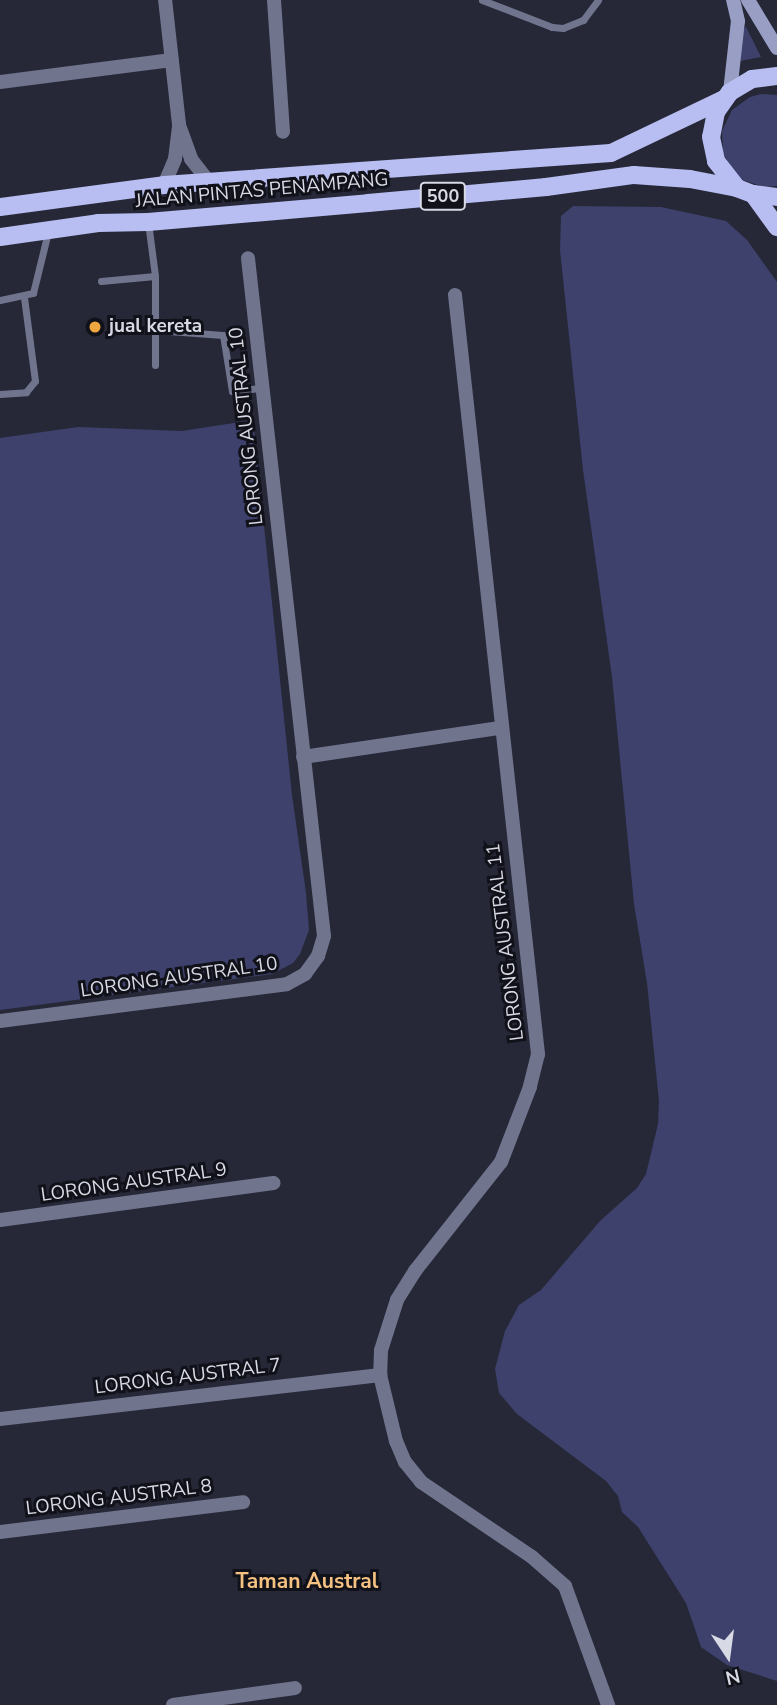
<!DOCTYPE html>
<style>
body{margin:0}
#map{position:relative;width:777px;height:1705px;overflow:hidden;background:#262838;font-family:"Nunito Sans",sans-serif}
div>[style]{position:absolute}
.green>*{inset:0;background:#3d416b}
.lane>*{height:7px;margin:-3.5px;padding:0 3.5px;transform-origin:3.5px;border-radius:3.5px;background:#70748d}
.street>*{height:14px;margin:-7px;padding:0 7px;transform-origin:7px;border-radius:7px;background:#70748d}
.secondary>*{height:14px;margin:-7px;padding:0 7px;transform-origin:7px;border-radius:7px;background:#999ec5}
.primary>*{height:18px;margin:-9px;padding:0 9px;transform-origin:9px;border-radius:9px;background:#b8bef2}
.dots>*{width:19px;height:19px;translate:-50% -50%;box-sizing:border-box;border:4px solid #111119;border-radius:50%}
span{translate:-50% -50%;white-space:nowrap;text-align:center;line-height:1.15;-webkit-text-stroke:6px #111119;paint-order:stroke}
.shield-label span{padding:2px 5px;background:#111119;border:2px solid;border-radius:5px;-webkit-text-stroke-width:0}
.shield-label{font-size:18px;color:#d7d9e4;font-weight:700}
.street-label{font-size:19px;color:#d7d9e4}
.poi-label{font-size:19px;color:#d7d9e4;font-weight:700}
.left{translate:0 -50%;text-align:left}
.neighbourhood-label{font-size:21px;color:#f6c282;font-weight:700}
.north{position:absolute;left:693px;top:1621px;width:70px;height:70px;-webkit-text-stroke:5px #111119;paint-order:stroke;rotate:167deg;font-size:19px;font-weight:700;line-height:28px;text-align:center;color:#d7d9e4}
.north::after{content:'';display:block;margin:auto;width:24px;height:32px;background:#d7d9e4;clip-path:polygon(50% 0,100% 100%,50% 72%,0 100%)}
</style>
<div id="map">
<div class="green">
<div style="clip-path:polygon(746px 27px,761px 57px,740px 61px,743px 30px)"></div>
<div style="clip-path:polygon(761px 94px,777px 95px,777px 186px,764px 187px,743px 180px,734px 173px,723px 153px,722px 131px,732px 110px,750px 97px)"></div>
<div style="clip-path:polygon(573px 206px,661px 207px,726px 221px,747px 240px,777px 282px,777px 1681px,727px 1665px,701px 1647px,686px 1603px,638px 1527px,622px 1512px,618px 1496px,606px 1481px,517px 1414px,499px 1393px,495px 1369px,505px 1331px,519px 1305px,541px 1290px,600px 1221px,637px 1188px,646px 1174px,658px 1124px,659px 1101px,647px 983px,634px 904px,612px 677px,583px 470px,560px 250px,561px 216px)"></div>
<div style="clip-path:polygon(253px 420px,292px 795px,306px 893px,309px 930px,300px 954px,293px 963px,272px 974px,0 1010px,0 438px,78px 427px,182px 431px)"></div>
</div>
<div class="lane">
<div style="left:482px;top:0;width:75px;rotate:21.1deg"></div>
<div style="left:552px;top:27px;width:11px;rotate:5deg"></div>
<div style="left:563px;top:28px;width:22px;rotate:-22deg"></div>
<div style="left:583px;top:20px;width:25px;rotate:-53deg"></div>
<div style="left:148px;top:222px;width:54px;rotate:82.6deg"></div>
<div style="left:155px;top:276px;width:89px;rotate:90deg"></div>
<div style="left:101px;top:281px;width:54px;rotate:-5.3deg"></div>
<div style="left:0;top:300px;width:34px;rotate:-12deg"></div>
<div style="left:33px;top:293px;width:63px;rotate:-76.2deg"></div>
<div style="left:155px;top:330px;width:68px;rotate:4.2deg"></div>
<div style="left:223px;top:335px;width:57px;rotate:80.9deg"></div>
<div style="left:232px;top:391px;width:30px;rotate:-6deg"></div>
<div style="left:0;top:394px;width:26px;rotate:-4deg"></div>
<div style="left:26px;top:392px;width:14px;rotate:-51deg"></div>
<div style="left:35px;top:381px;width:85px;rotate:-97.5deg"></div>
</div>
<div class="street">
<div style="left:274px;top:0;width:132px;rotate:86.1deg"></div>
<div style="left:0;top:82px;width:173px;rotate:-7.3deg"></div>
<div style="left:180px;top:128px;width:33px;rotate:70deg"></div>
<div style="left:191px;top:159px;width:28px;rotate:52deg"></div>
<div style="left:164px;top:185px;width:28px;rotate:-67deg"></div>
<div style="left:175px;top:159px;width:35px;rotate:-83deg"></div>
<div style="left:179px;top:124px;width:125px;rotate:-96.4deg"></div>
<div style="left:455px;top:295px;width:764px;rotate:83.76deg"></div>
<div style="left:538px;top:1054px;width:34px;rotate:104deg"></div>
<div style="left:530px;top:1087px;width:80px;rotate:111.1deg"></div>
<div style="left:501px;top:1162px;width:139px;rotate:128.3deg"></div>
<div style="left:415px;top:1271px;width:34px;rotate:122deg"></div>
<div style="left:397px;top:1300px;width:52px;rotate:107.7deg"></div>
<div style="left:381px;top:1350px;width:25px;rotate:92deg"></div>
<div style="left:380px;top:1375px;width:68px;rotate:76.4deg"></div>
<div style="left:396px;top:1441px;width:23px;rotate:67deg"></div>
<div style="left:405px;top:1462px;width:26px;rotate:51deg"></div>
<div style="left:421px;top:1482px;width:134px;rotate:34deg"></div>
<div style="left:532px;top:1557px;width:44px;rotate:41.3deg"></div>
<div style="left:565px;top:1586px;width:127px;rotate:70.1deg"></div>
<div style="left:303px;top:757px;width:199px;rotate:-8.4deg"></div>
<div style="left:0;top:1021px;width:289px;rotate:-7.3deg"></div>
<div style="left:287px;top:984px;width:21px;rotate:-29deg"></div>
<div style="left:305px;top:974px;width:22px;rotate:-54deg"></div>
<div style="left:318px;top:956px;width:21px;rotate:-73deg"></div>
<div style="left:324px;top:936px;width:682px;rotate:-96.4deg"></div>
<div style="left:0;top:1220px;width:276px;rotate:-7.7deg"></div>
<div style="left:0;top:1419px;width:383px;rotate:-6.6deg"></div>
<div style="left:0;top:1532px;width:245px;rotate:-7deg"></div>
<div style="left:173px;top:1705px;width:123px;rotate:-7.9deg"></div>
</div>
<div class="secondary">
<div style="left:748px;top:0;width:56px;rotate:58.9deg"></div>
<div style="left:730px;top:92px;width:71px;rotate:-83.6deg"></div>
<div style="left:738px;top:21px;width:22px;rotate:-103deg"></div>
</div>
<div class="primary">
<div style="left:777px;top:76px;width:25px;rotate:173deg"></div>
<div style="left:752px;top:79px;width:26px;rotate:149deg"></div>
<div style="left:730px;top:92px;width:24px;rotate:125deg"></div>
<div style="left:716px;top:112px;width:25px;rotate:101deg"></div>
<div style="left:711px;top:137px;width:25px;rotate:78deg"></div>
<div style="left:716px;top:161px;width:34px;rotate:52deg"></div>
<div style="left:737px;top:188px;width:17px;rotate:21deg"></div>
<div style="left:753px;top:194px;width:24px;rotate:7deg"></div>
<div style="left:753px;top:194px;width:41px;rotate:54deg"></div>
<div style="left:0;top:207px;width:165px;rotate:-7.6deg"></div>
<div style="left:164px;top:185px;width:448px;rotate:-4.1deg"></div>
<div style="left:611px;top:153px;width:125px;rotate:-25.5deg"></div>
<div style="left:0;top:237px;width:99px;rotate:-8.1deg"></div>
<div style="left:98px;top:223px;width:50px;rotate:-1.1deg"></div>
<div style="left:148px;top:222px;width:221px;rotate:-4.9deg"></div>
<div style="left:368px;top:203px;width:179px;rotate:-5.1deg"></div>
<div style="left:546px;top:187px;width:89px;rotate:-7.8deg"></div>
<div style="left:634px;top:175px;width:56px;rotate:4.1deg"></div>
<div style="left:690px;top:179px;width:48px;rotate:10.8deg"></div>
</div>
<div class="dots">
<div style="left:95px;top:327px;background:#f0a63f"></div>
</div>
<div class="shield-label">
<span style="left:443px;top:196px">500</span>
</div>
<div class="street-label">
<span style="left:262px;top:191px;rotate:-5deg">JALAN PINTAS PENAMPANG</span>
<span style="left:247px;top:426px;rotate:-96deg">LORONG AUSTRAL 10</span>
<span style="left:506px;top:942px;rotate:-97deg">LORONG AUSTRAL 11</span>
<span style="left:179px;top:978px;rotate:-8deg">LORONG AUSTRAL 10</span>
<span style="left:134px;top:1183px;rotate:-8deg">LORONG AUSTRAL 9</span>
<span style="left:188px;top:1377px;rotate:-7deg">LORONG AUSTRAL 7</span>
<span style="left:119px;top:1498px;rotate:-7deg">LORONG AUSTRAL 8</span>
</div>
<div class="poi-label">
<span class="left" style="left:109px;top:327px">jual kereta</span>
</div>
<div class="neighbourhood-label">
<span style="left:307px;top:1581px">Taman Austral</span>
</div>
<div class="north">N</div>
</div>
